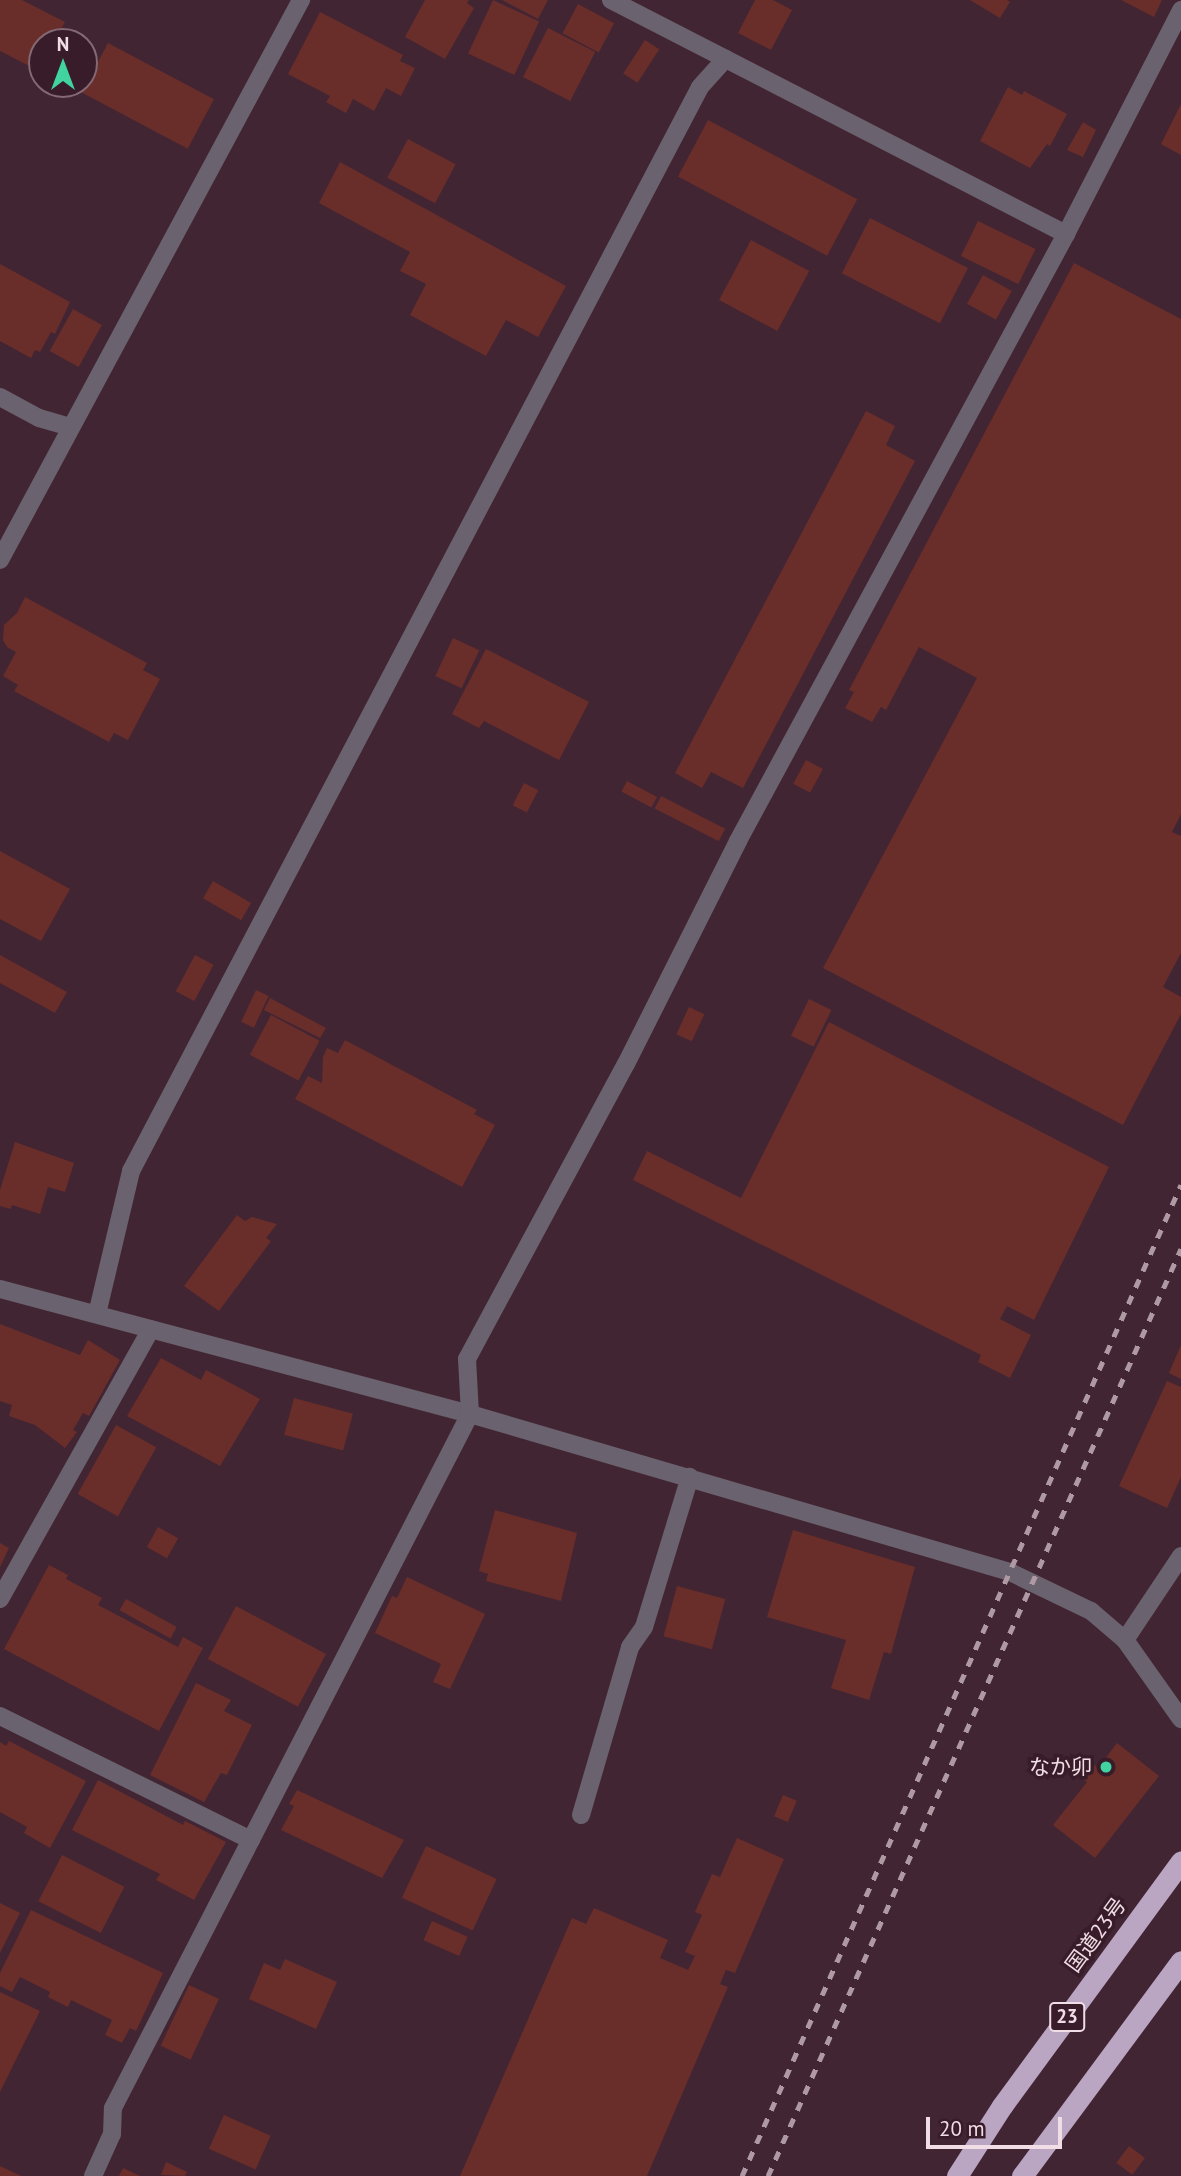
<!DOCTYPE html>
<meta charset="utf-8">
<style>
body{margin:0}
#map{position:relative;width:1181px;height:2176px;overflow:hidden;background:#422533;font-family:"PT Sans","Noto Sans JP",sans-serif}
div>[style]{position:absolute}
.building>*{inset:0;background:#692d2a;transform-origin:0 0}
.minor>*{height:18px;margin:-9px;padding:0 9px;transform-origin:9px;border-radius:9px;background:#6a626e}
.highway>*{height:21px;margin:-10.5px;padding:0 10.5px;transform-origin:10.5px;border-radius:10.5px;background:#baa5c3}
.rail>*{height:5px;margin-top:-2.5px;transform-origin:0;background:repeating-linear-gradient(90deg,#af99a3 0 9px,transparent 0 18px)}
.dots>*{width:19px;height:19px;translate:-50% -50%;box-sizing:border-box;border:4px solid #381c29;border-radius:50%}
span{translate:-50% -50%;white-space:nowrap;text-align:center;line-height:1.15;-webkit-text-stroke:7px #381c29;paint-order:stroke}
.shield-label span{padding:2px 5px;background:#381c29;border:2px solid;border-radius:5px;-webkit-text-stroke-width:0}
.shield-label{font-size:19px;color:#f0dde5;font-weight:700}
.poi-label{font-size:21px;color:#f0dde5}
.right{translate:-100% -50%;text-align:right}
.street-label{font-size:21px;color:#f0dde5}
.north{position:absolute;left:28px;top:28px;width:70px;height:70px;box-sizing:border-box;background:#381c29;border:2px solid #826974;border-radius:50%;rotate:0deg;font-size:19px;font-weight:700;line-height:28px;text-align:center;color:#f0dde5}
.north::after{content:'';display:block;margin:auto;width:24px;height:32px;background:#41d4a1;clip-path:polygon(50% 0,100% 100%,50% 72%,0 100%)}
.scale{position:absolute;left:926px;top:2117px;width:136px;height:32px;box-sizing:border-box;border:4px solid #f0dde5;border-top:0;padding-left:9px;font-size:21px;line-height:24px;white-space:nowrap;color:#f0dde5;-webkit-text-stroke:5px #381c29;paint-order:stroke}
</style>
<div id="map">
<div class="building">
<div style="clip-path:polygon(0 0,22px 0,65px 22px,54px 42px,42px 42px,39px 71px,0 51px)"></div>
<div style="clip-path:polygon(425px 0,469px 0,467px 3px,474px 8px,445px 59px,405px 37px)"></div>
<div style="left:493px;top:0;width:51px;height:59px;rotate:25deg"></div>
<div style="clip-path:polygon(502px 0,548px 0,538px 19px)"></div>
<div style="clip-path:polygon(755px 0,773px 0,792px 10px,771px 50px,738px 33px)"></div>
<div style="clip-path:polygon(970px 0,1007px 0,1010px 2px,1000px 18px)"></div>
<div style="clip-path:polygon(1121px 0,1162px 0,1154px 17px)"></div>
<div style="left:578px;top:4px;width:41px;height:33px;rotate:28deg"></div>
<div style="clip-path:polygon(320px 12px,403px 55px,400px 61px,415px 68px,401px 96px,386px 88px,374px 111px,353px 99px,346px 113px,326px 102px,330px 96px,288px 74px)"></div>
<div style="left:548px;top:28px;width:53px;height:55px;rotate:27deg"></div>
<div style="left:645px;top:40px;width:17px;height:40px;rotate:33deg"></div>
<div style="left:108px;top:43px;width:120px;height:56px;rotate:28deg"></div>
<div style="clip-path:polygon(1008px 87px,1022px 95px,1024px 91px,1067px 114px,1050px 146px,1047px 144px,1030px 168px,980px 141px)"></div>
<div style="clip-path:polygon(1181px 104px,1181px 155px,1161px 144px)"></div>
<div style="left:708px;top:120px;width:169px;height:64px;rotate:28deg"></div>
<div style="clip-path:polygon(1083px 122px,1096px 130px,1083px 157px,1067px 150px)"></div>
<div style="left:408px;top:139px;width:54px;height:44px;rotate:28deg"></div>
<div style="clip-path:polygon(340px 162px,566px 286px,538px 337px,506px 320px,486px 356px,410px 315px,426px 284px,400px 271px,410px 252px,319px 203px)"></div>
<div style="left:870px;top:218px;width:110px;height:62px;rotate:27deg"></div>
<div style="left:978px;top:221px;width:64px;height:39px;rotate:26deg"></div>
<div style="left:751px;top:240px;width:66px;height:68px;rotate:28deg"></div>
<div style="clip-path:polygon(1074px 263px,1181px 319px,1181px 814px,1172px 832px,1181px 836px,1181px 953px,1163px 987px,1181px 997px,1181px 1014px,1123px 1125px,823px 968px,977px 678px,919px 647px,886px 710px,881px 707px,872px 722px,845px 708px,854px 692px,849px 690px)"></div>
<div style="clip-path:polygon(0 264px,70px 302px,55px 334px,51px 332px,40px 352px,35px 350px,31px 358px,0 341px)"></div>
<div style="left:983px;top:275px;width:33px;height:33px;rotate:29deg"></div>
<div style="left:73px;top:309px;width:33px;height:48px;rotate:29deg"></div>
<div style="clip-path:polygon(866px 411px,895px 426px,886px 445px,915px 461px,743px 788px,711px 772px,702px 788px,675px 773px)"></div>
<div style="clip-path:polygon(25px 597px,147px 663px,143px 670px,160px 679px,128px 740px,114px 733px,109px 742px,14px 691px,18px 685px,3px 676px,16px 652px,7px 647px,3px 640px,4px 625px,17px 613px)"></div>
<div style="left:453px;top:638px;width:29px;height:42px;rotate:25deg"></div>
<div style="clip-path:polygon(486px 649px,589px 702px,559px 760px,484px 721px,479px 728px,452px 714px)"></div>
<div style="left:806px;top:760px;width:19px;height:27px;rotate:28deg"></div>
<div style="left:627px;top:781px;width:34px;height:12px;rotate:28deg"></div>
<div style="left:524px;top:783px;width:16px;height:25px;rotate:27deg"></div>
<div style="left:661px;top:796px;width:72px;height:14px;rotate:27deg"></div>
<div style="clip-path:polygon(0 851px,70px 889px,41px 941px,0 919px)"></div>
<div style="left:213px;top:881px;width:44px;height:20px;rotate:30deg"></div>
<div style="clip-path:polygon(0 955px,67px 992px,55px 1013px,0 983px)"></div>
<div style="left:195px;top:955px;width:21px;height:41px;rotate:28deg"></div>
<div style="left:256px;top:990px;width:14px;height:35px;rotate:25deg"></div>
<div style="clip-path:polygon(270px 998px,326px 1028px,320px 1038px,264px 1010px)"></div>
<div style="left:809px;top:999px;width:25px;height:41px;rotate:26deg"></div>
<div style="left:689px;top:1007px;width:17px;height:30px;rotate:25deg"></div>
<div style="left:271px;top:1015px;width:55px;height:45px;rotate:28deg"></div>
<div style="clip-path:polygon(829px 1022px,1109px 1167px,1034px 1320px,1007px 1306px,1000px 1319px,1031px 1335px,1010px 1378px,978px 1362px,981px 1355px,633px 1180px,647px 1151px,741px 1198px)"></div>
<div style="clip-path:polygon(345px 1040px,477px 1110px,474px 1114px,495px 1125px,462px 1187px,295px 1099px,308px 1076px,322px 1083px,323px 1057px,327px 1048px,338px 1053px)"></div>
<div style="clip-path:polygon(15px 1142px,74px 1163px,65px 1192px,48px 1187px,40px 1214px,12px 1205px,11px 1209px,0 1206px,0 1190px)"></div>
<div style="clip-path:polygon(237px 1215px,245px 1221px,252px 1217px,277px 1224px,266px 1238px,271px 1241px,219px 1311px,184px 1286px)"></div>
<div style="clip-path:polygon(0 1324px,80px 1355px,88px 1340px,120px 1360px,89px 1416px,83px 1413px,73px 1430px,77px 1432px,65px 1448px,35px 1425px,9px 1416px,12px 1405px,0 1401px)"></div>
<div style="clip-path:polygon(1181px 1345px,1181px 1379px,1169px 1373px)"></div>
<div style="clip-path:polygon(161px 1358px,201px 1380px,206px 1370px,260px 1399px,220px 1466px,127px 1416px)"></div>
<div style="clip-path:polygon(1167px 1381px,1181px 1387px,1181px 1477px,1167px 1508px,1119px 1486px)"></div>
<div style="left:294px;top:1398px;width:61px;height:38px;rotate:15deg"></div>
<div style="left:116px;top:1425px;width:46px;height:79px;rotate:29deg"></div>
<div style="clip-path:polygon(495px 1510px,577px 1533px,561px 1601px,486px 1581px,488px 1574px,479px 1571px)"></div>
<div style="left:158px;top:1527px;width:23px;height:23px;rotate:29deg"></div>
<div style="clip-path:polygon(793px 1530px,915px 1567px,891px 1654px,884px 1652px,869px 1700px,831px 1688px,846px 1640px,767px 1617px)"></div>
<div style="clip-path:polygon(0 1543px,9px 1548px,0 1567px)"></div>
<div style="clip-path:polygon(49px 1565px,68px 1575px,66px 1579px,102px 1598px,98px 1605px,178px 1647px,183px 1637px,203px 1648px,159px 1731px,4px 1649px)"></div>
<div style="clip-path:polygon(407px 1577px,485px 1614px,450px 1689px,433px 1682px,441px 1664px,375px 1633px,392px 1596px,397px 1598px)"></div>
<div style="left:677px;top:1586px;width:50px;height:52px;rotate:15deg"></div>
<div style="left:126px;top:1599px;width:58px;height:13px;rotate:29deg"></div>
<div style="left:236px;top:1606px;width:102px;height:60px;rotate:28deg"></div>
<div style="clip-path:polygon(196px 1683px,231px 1700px,224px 1711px,252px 1725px,227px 1775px,221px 1773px,204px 1802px,150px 1775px)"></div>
<div style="clip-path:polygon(9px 1741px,86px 1781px,50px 1848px,24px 1833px,27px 1827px,0 1812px,0 1742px,6px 1746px)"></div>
<div style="clip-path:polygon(1117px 1743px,1159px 1776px,1095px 1858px,1053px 1825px,1087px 1782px,1077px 1774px,1088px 1760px,1098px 1768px)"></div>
<div style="clip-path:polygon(98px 1780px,183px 1825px,185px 1821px,226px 1842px,194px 1900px,156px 1880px,160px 1874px,72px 1830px)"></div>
<div style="clip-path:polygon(297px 1790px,404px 1840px,382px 1878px,281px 1830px,294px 1806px,289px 1804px)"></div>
<div style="left:783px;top:1795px;width:15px;height:23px;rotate:23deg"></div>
<div style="clip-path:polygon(737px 1838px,784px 1859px,735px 1973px,726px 1970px,720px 1984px,728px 1987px,647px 2176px,460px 2176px,572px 1918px,586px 1924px,594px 1908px,668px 1940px,660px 1958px,688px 1970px,695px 1956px,685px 1952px,702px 1915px,695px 1912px,712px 1874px,720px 1877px)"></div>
<div style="left:426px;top:1846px;width:78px;height:57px;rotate:25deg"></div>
<div style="left:62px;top:1855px;width:70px;height:52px;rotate:27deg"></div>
<div style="clip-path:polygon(0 1903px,20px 1913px,0 1953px)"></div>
<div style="clip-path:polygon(31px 1910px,163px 1973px,136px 2031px,130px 2028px,122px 2043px,105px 2035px,112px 2020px,71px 2000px,68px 2007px,48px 1997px,50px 1992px,20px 1977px,12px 1992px,0 1986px,0 1973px)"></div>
<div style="left:432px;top:1921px;width:39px;height:21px;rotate:24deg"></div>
<div style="clip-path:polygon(285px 1959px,337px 1982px,316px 2029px,249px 1999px,264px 1963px,280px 1970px)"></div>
<div style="left:189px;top:1985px;width:33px;height:67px;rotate:25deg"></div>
<div style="clip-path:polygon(0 1992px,40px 2011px,0 2092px)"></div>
<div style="left:224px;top:2115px;width:51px;height:37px;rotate:24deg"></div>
<div style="left:1129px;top:2146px;width:20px;height:21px;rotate:37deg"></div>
<div style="clip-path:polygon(166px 2162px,187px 2172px,185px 2176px,161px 2175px)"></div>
<div style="clip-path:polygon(0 2166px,21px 2176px,0 2176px)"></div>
<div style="clip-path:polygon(123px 2168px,140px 2176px,119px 2176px)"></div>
</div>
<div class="minor">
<div style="left:611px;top:0;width:512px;rotate:27.22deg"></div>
<div style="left:0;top:397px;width:44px;rotate:28.3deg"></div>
<div style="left:39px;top:418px;width:33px;rotate:16deg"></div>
<div style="left:0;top:560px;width:636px;rotate:-61.74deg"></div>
<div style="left:0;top:1289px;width:486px;rotate:14.9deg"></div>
<div style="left:470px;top:1414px;width:563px;rotate:16.31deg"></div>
<div style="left:1010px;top:1572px;width:90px;rotate:25.7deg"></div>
<div style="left:1091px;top:1611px;width:45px;rotate:40.5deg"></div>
<div style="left:1125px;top:1640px;width:97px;rotate:54.7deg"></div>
<div style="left:97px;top:1314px;width:147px;rotate:-76.6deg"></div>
<div style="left:131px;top:1171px;width:1224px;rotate:-62.3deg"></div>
<div style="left:700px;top:87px;width:38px;rotate:-48deg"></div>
<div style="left:0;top:1599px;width:309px;rotate:-60.8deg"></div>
<div style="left:1125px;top:1640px;width:101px;rotate:-56.3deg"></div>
<div style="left:0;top:1716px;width:280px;rotate:26.3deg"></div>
<div style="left:581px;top:1815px;width:175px;rotate:-73.7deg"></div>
<div style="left:630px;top:1647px;width:24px;rotate:-55deg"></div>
<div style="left:644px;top:1627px;width:157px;rotate:-73deg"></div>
<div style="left:93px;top:2176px;width:46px;rotate:-65.7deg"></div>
<div style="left:112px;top:2134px;width:26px;rotate:-88deg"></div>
<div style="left:113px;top:2108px;width:780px;rotate:-62.78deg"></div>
<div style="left:470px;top:1414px;width:55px;rotate:-93.1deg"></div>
<div style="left:467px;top:1359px;width:335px;rotate:-61.7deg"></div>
<div style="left:626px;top:1064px;width:250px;rotate:-63.3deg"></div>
<div style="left:738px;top:841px;width:690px;rotate:-61.61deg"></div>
<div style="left:1066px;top:234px;width:252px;rotate:-62.8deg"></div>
</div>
<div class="highway">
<div style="left:957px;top:2176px;width:83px;rotate:-57.3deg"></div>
<div style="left:1002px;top:2106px;width:303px;rotate:-53.8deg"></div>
<div style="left:1022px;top:2176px;width:267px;rotate:-53.5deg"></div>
</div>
<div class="rail">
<div style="left:742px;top:2176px;width:1084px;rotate:-66.11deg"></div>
<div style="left:768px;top:2176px;width:1015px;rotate:-65.99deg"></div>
</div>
<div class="dots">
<div style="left:1106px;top:1767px;background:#41d4a1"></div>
</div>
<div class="shield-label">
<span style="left:1067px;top:2017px">23</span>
</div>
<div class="poi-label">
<span class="right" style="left:1092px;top:1767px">なか卯</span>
</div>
<div class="street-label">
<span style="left:1096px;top:1935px;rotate:-54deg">国道23号</span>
</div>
<div class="north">N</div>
<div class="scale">20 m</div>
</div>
